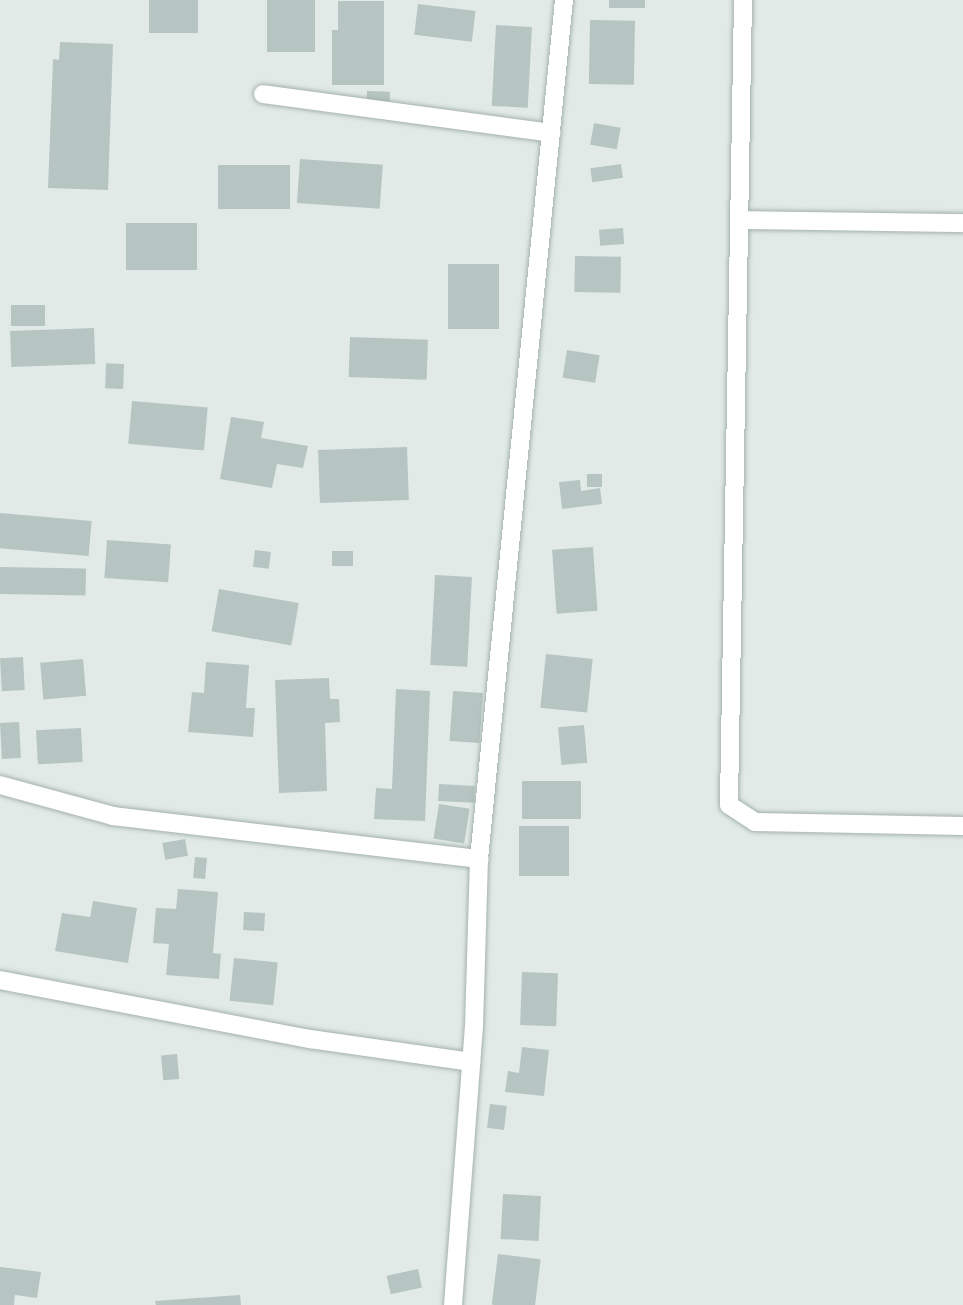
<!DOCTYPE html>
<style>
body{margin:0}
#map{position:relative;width:963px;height:1305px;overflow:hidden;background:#e1eae7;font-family:"Sofia Sans Condensed",sans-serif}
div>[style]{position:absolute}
.building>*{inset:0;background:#b6c5c1;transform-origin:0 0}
.roads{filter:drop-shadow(0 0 2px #a4b1af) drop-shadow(0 0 2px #a4b1af)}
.minor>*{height:18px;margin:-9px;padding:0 9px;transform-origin:9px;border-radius:9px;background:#fff}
span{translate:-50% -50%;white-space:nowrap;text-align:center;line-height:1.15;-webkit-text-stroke:4.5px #f1f7f5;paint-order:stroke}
</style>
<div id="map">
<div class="building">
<div style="left:149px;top:0;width:49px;height:33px"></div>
<div style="left:267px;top:0;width:48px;height:52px"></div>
<div style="left:609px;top:0;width:36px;height:8px"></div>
<div style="clip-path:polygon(338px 1px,384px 1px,384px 85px,332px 85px,332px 30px,338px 30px)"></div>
<div style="left:418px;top:4px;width:58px;height:31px;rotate:7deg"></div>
<div style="left:590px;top:20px;width:45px;height:64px;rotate:1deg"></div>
<div style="left:496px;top:25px;width:36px;height:81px;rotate:3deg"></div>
<div style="clip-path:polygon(60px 42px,113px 44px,108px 190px,48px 188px,53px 59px,59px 60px)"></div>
<div style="left:367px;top:91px;width:23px;height:13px;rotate:2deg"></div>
<div style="left:594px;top:123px;width:27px;height:22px;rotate:10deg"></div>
<div style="left:300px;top:159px;width:83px;height:44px;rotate:4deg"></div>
<div style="left:621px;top:164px;width:14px;height:31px;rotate:82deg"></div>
<div style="left:218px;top:165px;width:72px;height:44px"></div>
<div style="left:126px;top:223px;width:71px;height:47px"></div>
<div style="left:623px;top:228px;width:16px;height:24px;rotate:86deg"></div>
<div style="left:575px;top:256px;width:46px;height:36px;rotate:1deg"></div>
<div style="left:448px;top:264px;width:51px;height:65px"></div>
<div style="left:11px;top:305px;width:34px;height:21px"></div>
<div style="left:94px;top:328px;width:36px;height:84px;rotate:88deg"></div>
<div style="left:350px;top:337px;width:78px;height:40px;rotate:2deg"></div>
<div style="left:567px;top:350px;width:33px;height:28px;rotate:9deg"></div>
<div style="left:124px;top:364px;width:25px;height:18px;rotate:92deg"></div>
<div style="left:132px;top:401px;width:76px;height:43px;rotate:5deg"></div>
<div style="clip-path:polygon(231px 417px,264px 422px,261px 438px,308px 446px,303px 468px,277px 464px,272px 488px,220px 479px)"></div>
<div style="left:407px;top:447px;width:53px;height:89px;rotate:88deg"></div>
<div style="left:587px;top:474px;width:15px;height:13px"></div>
<div style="clip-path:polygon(580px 480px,581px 491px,600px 488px,602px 504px,562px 509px,559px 482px)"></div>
<div style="left:0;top:513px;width:92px;height:35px;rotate:5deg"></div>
<div style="left:107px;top:540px;width:64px;height:38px;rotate:4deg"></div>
<div style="left:593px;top:547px;width:64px;height:41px;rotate:86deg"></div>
<div style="left:255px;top:550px;width:16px;height:17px;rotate:7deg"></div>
<div style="left:332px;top:551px;width:21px;height:15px"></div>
<div style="left:0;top:567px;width:86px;height:27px;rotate:1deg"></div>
<div style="left:435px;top:575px;width:37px;height:90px;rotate:3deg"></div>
<div style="left:219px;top:589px;width:81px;height:43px;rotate:10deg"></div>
<div style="left:546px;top:654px;width:47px;height:54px;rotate:6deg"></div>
<div style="left:23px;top:657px;width:33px;height:23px;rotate:87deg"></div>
<div style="left:83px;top:659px;width:37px;height:43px;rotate:85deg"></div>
<div style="clip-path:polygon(206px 662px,249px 665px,246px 708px,255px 708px,253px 737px,188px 732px,192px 692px,204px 693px)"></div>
<div style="clip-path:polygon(329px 678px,330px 699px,339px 699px,340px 722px,325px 723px,327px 791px,279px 793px,275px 680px)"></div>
<div style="clip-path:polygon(396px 689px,430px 691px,425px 821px,374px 819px,376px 788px,392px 789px)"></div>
<div style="left:453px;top:691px;width:30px;height:50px;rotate:4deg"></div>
<div style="left:19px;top:722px;width:36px;height:19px;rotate:87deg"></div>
<div style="left:584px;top:725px;width:38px;height:26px;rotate:85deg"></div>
<div style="left:81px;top:728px;width:34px;height:45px;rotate:87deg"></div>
<div style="left:522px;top:781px;width:59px;height:38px"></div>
<div style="left:439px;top:784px;width:36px;height:17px;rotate:3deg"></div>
<div style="left:439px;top:804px;width:31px;height:35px;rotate:9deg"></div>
<div style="left:519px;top:826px;width:50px;height:50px"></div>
<div style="left:185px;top:839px;width:17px;height:23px;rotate:80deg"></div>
<div style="left:195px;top:857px;width:12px;height:21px;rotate:5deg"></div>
<div style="clip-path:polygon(178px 889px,218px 892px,213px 953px,221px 954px,219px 979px,166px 975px,169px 944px,153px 943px,156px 908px,176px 909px)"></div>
<div style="clip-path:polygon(93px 901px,137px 908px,128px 963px,55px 951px,62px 913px,90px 917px)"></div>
<div style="left:244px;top:912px;width:21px;height:18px;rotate:3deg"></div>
<div style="left:234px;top:958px;width:44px;height:43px;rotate:6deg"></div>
<div style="left:522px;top:972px;width:36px;height:53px;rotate:2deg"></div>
<div style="clip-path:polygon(522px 1047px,549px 1050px,544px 1096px,505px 1092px,508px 1071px,519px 1073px)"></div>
<div style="left:177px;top:1054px;width:25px;height:16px;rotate:85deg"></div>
<div style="left:490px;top:1104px;width:17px;height:24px;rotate:7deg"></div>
<div style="left:503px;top:1194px;width:38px;height:45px;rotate:3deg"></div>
<div style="left:498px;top:1254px;width:43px;height:51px;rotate:7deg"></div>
<div style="clip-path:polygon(0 1267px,41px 1272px,37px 1298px,15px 1295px,14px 1305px,0 1305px)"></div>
<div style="left:418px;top:1269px;width:19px;height:32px;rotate:78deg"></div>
<div style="clip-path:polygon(240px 1295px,241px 1305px,156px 1305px,155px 1301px)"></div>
</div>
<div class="roads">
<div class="minor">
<div style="left:743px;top:0;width:805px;rotate:91deg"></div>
<div style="left:729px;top:805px;width:31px;rotate:33deg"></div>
<div style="left:755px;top:822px;width:208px;rotate:1.1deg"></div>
<div style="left:263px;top:94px;width:291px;rotate:7.7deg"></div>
<div style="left:739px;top:220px;width:224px;rotate:0.8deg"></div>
<div style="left:0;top:785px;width:117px;rotate:15.3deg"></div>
<div style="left:113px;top:816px;width:369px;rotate:6.7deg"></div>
<div style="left:0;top:980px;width:316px;rotate:10.8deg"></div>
<div style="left:310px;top:1039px;width:163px;rotate:8.1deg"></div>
<div style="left:453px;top:1305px;width:279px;rotate:-85.7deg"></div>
<div style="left:474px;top:1027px;width:168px;rotate:-88.3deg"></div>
<div style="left:479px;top:859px;width:863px;rotate:-84.35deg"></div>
</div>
</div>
</div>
